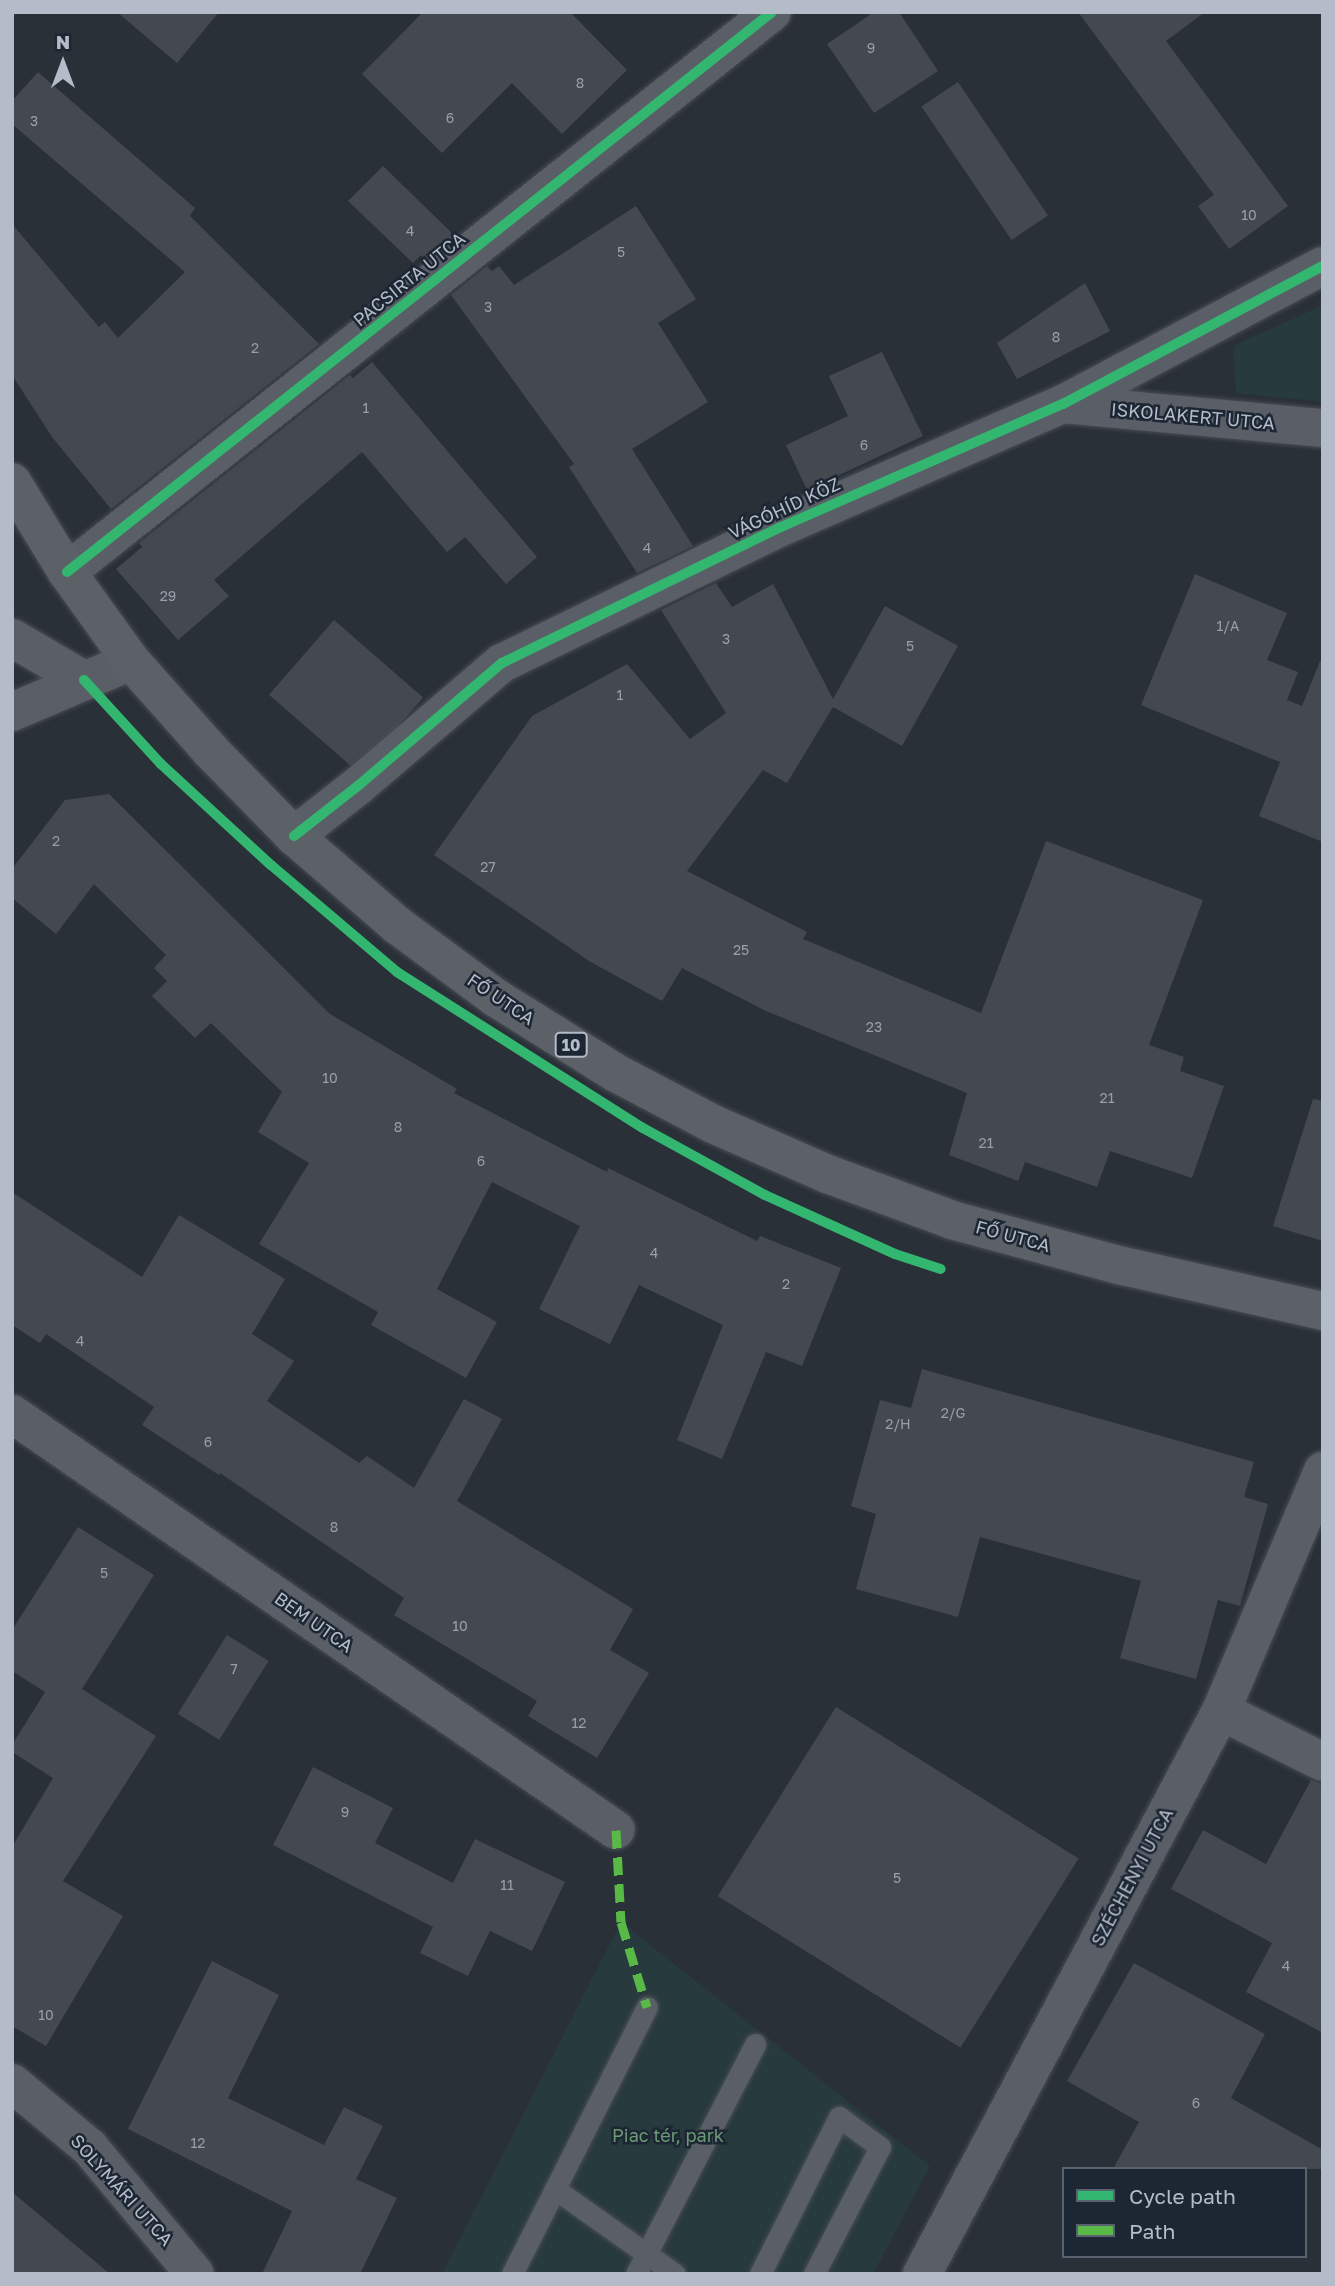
<!DOCTYPE html>
<meta charset="utf-8">
<style>
body{margin:0}
#map{position:relative;width:1335px;height:2286px;overflow:hidden;background:#2a3038;font-family:"Golos Text",sans-serif}
div>[style]{position:absolute}
.green>*{inset:0;background:#273a3e}
.building>*{inset:0;background:#444950;transform-origin:0 0}
.roads{filter:drop-shadow(0 0 2px #484c53) drop-shadow(0 0 2px #484c53)}
.lane>*{height:21px;margin:-10.5px;padding:0 10.5px;transform-origin:10.5px;border-radius:10.5px;background:#5a5e66}
.street>*{height:38px;margin:-19px;padding:0 19px;transform-origin:19px;border-radius:19px;background:#5a5e66}
.primary>*{height:38px;margin:-19px;padding:0 19px;transform-origin:19px;border-radius:19px;background:#5c6168}
.quiet>*{height:9px;margin-top:-4.5px;transform-origin:0;background:repeating-linear-gradient(90deg,#58b947 0 18px,transparent 0 27px)}
.cycleway>*{height:10px;margin:-5px;padding:0 5px;transform-origin:5px;border-radius:5px;background:#33b770}
span{translate:-50% -50%;white-space:nowrap;text-align:center;line-height:1.15;-webkit-text-stroke:5px #1d2633;paint-order:stroke}
.number-label{font-size:14px;color:#989fab}
.number-label span{-webkit-text-stroke-width:0}
.shield-label span{padding:2px 5px;background:#1d2633;border:2px solid;border-radius:5px;-webkit-text-stroke-width:0}
.shield-label{font-size:16px;color:#b4bcc9;font-weight:700}
.street-label{font-size:18px;color:#b4bcc9}
.park-label{font-size:18px;color:#6b9a76}
.frame{position:absolute;inset:0;border:14px solid #b4bcc9;pointer-events:none}
.legend{position:absolute;left:1062px;top:2167px;width:245px;height:91px;box-sizing:border-box;background:#1d2633;border:2px solid #59626f;margin:0;padding:9px 12px;list-style:none;font-size:21px;color:#b4bcc9}
.legend li{display:flex;align-items:center;gap:14px;height:35px}
.legend b{width:35px;border:2px solid #59626f}
.north{position:absolute;left:28px;top:28px;width:70px;height:70px;-webkit-text-stroke:5px #1d2633;paint-order:stroke;rotate:0deg;font-size:19px;font-weight:700;line-height:28px;text-align:center;color:#b4bcc9}
.north::after{content:'';display:block;margin:auto;width:24px;height:32px;background:#b4bcc9;clip-path:polygon(50% 0,100% 100%,50% 72%,0 100%)}
</style>
<div id="map">
<div class="green">
<div style="clip-path:polygon(1323px 305px,1323px 402px,1236px 393px,1233px 346px)"></div>
<div style="clip-path:polygon(621px 1922px,930px 2166px,873px 2274px,442px 2274px)"></div>
</div>
<div class="building">
<div style="clip-path:polygon(117px 12px,219px 12px,177px 63px)"></div>
<div style="clip-path:polygon(423px 12px,570px 12px,627px 70px,562px 134px,512px 83px,442px 153px,362px 74px)"></div>
<div style="clip-path:polygon(874px 12px,899px 12px,938px 71px,874px 113px,827px 44px)"></div>
<div style="clip-path:polygon(1078px 12px,1205px 12px,1166px 41px,1288px 206px,1229px 249px,1198px 206px,1214px 195px)"></div>
<div style="clip-path:polygon(38px 72px,195px 208px,190px 216px,319px 344px,111px 509px,52px 437px,12px 375px,12px 224px,99px 327px,105px 322px,118px 338px,185px 272px,12px 124px,12px 101px)"></div>
<div style="left:958px;top:82px;width:161px;height:44px;rotate:56deg"></div>
<div style="clip-path:polygon(383px 166px,455px 236px,425px 260px,421px 255px,413px 263px,348px 201px)"></div>
<div style="clip-path:polygon(636px 206px,696px 299px,658px 323px,708px 402px,632px 449px,693px 546px,637px 573px,569px 467px,574px 464px,451px 295px,487px 266px,492px 271px,499px 266px,514px 285px)"></div>
<div style="clip-path:polygon(1085px 283px,1110px 331px,1017px 379px,997px 343px)"></div>
<div style="clip-path:polygon(882px 352px,923px 436px,807px 490px,786px 445px,848px 416px,829px 376px)"></div>
<div style="clip-path:polygon(372px 362px,537px 557px,506px 584px,465px 537px,447px 552px,362px 452px,214px 580px,229px 596px,178px 640px,116px 569px,142px 547px,139px 543px,350px 375px,353px 378px)"></div>
<div style="clip-path:polygon(1195px 574px,1287px 613px,1267px 660px,1298px 672px,1287px 700px,1302px 706px,1320px 661px,1323px 661px,1323px 842px,1259px 816px,1280px 762px,1141px 705px)"></div>
<div style="clip-path:polygon(716px 583px,732px 607px,773px 584px,833px 699px,885px 606px,958px 646px,902px 746px,833px 707px,787px 783px,763px 770px,687px 871px,807px 932px,803px 939px,981px 1013px,1046px 841px,1203px 900px,1149px 1045px,1184px 1057px,1180px 1071px,1224px 1086px,1192px 1178px,1110px 1151px,1097px 1187px,1025px 1162px,1018px 1181px,949px 1155px,967px 1093px,766px 1011px,682px 968px,662px 1001px,589px 961px,434px 855px,532px 716px,627px 664px,690px 739px,726px 713px,661px 610px)"></div>
<div style="left:334px;top:620px;width:118px;height:99px;rotate:41deg"></div>
<div style="clip-path:polygon(109px 794px,330px 1014px,457px 1089px,454px 1093px,607px 1172px,608px 1168px,757px 1241px,760px 1236px,841px 1268px,802px 1366px,766px 1352px,722px 1459px,677px 1440px,723px 1325px,639px 1285px,610px 1344px,539px 1309px,580px 1226px,492px 1182px,437px 1289px,497px 1322px,466px 1378px,371px 1325px,378px 1312px,259px 1244px,309px 1163px,258px 1132px,282px 1092px,211px 1023px,195px 1038px,152px 996px,167px 981px,154px 968px,166px 955px,94px 884px,56px 934px,12px 898px,12px 869px,65px 800px)"></div>
<div style="clip-path:polygon(1313px 1099px,1323px 1101px,1323px 1241px,1273px 1226px)"></div>
<div style="clip-path:polygon(12px 1192px,142px 1277px,179px 1215px,285px 1279px,252px 1334px,294px 1361px,267px 1401px,359px 1463px,367px 1456px,414px 1488px,464px 1399px,502px 1419px,457px 1501px,633px 1609px,610px 1650px,649px 1673px,597px 1758px,528px 1716px,537px 1701px,394px 1615px,404px 1598px,220px 1473px,219px 1475px,142px 1425px,154px 1407px,46px 1334px,40px 1343px,12px 1325px)"></div>
<div style="clip-path:polygon(922px 1369px,1254px 1462px,1244px 1497px,1268px 1504px,1240px 1606px,1218px 1600px,1196px 1679px,1120px 1658px,1141px 1581px,980px 1537px,958px 1617px,856px 1589px,876px 1514px,851px 1506px,880px 1400px,911px 1408px)"></div>
<div style="clip-path:polygon(78px 1527px,154px 1575px,82px 1689px,156px 1736px,63px 1881px,123px 1916px,46px 2046px,12px 2026px,12px 1847px,53px 1778px,12px 1752px,12px 1745px,45px 1692px,12px 1671px,12px 1630px)"></div>
<div style="left:227px;top:1635px;width:49px;height:93px;rotate:32deg"></div>
<div style="left:836px;top:1707px;width:286px;height:223px;rotate:32deg"></div>
<div style="clip-path:polygon(313px 1767px,393px 1808px,375px 1843px,453px 1883px,475px 1839px,565px 1882px,532px 1951px,490px 1931px,468px 1976px,420px 1953px,433px 1927px,273px 1845px)"></div>
<div style="clip-path:polygon(1311px 1780px,1323px 1784px,1323px 2033px,1246px 1992px,1272px 1943px,1171px 1889px,1203px 1830px,1266px 1864px)"></div>
<div style="clip-path:polygon(212px 1961px,279px 1995px,228px 2098px,324px 2145px,344px 2107px,383px 2126px,356px 2179px,397px 2198px,360px 2274px,262px 2274px,292px 2211px,128px 2129px)"></div>
<div style="clip-path:polygon(1134px 1963px,1265px 2034px,1231px 2098px,1323px 2150px,1323px 2169px,1113px 2169px,1139px 2122px,1067px 2081px)"></div>
<div style="clip-path:polygon(12px 2192px,110px 2274px,12px 2274px)"></div>
</div>
<div class="roads">
<div class="lane">
<div style="left:555px;top:2189px;width:204px;rotate:-63.2deg"></div>
<div style="left:512px;top:2274px;width:95px;rotate:-63.2deg"></div>
<div style="left:555px;top:2189px;width:147px;rotate:35.3deg"></div>
<div style="left:636px;top:2274px;width:259px;rotate:-62.6deg"></div>
<div style="left:760px;top:2274px;width:176px;rotate:-63.3deg"></div>
<div style="left:839px;top:2117px;width:51px;rotate:36.2deg"></div>
<div style="left:880px;top:2147px;width:143px;rotate:117.5deg"></div>
</div>
<div class="street">
<div style="left:1063px;top:404px;width:261px;rotate:5.3deg"></div>
<div style="left:67px;top:572px;width:900px;rotate:-38.46deg"></div>
<div style="left:12px;top:638px;width:83px;rotate:30.3deg"></div>
<div style="left:12px;top:712px;width:129px;rotate:-23.2deg"></div>
<div style="left:294px;top:836px;width:83px;rotate:-38.1deg"></div>
<div style="left:359px;top:785px;width:188px;rotate:-40.5deg"></div>
<div style="left:502px;top:663px;width:310px;rotate:-26deg"></div>
<div style="left:781px;top:527px;width:308px;rotate:-23.6deg"></div>
<div style="left:1063px;top:404px;width:294px;rotate:-28deg"></div>
<div style="left:12px;top:1414px;width:733px;rotate:34.56deg"></div>
<div style="left:1221px;top:1711px;width:114px;rotate:26.6deg"></div>
<div style="left:12px;top:2083px;width:100px;rotate:39.7deg"></div>
<div style="left:89px;top:2147px;width:165px;rotate:50.2deg"></div>
<div style="left:922px;top:2274px;width:637px;rotate:-62.03deg"></div>
<div style="left:1221px;top:1711px;width:261px;rotate:-67deg"></div>
</div>
<div class="primary">
<div style="left:12px;top:482px;width:105px;rotate:58.6deg"></div>
<div style="left:67px;top:572px;width:110px;rotate:54.3deg"></div>
<div style="left:131px;top:661px;width:119px;rotate:48.4deg"></div>
<div style="left:210px;top:750px;width:120px;rotate:45.7deg"></div>
<div style="left:294px;top:836px;width:136px;rotate:40.8deg"></div>
<div style="left:397px;top:925px;width:123px;rotate:36.4deg"></div>
<div style="left:496px;top:998px;width:142px;rotate:32deg"></div>
<div style="left:616px;top:1073px;width:110px;rotate:27.7deg"></div>
<div style="left:713px;top:1124px;width:128px;rotate:23.6deg"></div>
<div style="left:830px;top:1175px;width:130px;rotate:20.2deg"></div>
<div style="left:952px;top:1220px;width:177px;rotate:15.1deg"></div>
<div style="left:1123px;top:1266px;width:205px;rotate:12.7deg"></div>
</div>
</div>
<div class="quiet">
<div style="left:616px;top:1830px;width:92px;rotate:86.9deg"></div>
<div style="left:621px;top:1922px;width:89px;rotate:73deg"></div>
</div>
<div class="cycleway">
<div style="left:67px;top:572px;width:900px;rotate:-38.46deg"></div>
<div style="left:84px;top:680px;width:114px;rotate:47.5deg"></div>
<div style="left:161px;top:764px;width:149px;rotate:42.6deg"></div>
<div style="left:271px;top:865px;width:165px;rotate:40.3deg"></div>
<div style="left:397px;top:972px;width:291px;rotate:32.4deg"></div>
<div style="left:643px;top:1128px;width:139px;rotate:28.8deg"></div>
<div style="left:765px;top:1195px;width:143px;rotate:24.4deg"></div>
<div style="left:895px;top:1254px;width:48px;rotate:18.1deg"></div>
<div style="left:294px;top:836px;width:83px;rotate:-38.1deg"></div>
<div style="left:359px;top:785px;width:188px;rotate:-40.5deg"></div>
<div style="left:502px;top:663px;width:310px;rotate:-26deg"></div>
<div style="left:781px;top:527px;width:308px;rotate:-23.6deg"></div>
<div style="left:1063px;top:404px;width:294px;rotate:-28deg"></div>
</div>
<div class="number-label">
<span style="left:871px;top:48px">9</span>
<span style="left:580px;top:83px">8</span>
<span style="left:450px;top:118px">6</span>
<span style="left:34px;top:121px">3</span>
<span style="left:1249px;top:215px">10</span>
<span style="left:410px;top:231px">4</span>
<span style="left:621px;top:252px">5</span>
<span style="left:488px;top:307px">3</span>
<span style="left:1056px;top:337px">8</span>
<span style="left:255px;top:348px">2</span>
<span style="left:366px;top:408px">1</span>
<span style="left:864px;top:445px">6</span>
<span style="left:647px;top:548px">4</span>
<span style="left:168px;top:596px">29</span>
<span style="left:1228px;top:626px">1/A</span>
<span style="left:726px;top:639px">3</span>
<span style="left:910px;top:646px">5</span>
<span style="left:620px;top:695px">1</span>
<span style="left:56px;top:841px">2</span>
<span style="left:488px;top:867px">27</span>
<span style="left:741px;top:950px">25</span>
<span style="left:874px;top:1027px">23</span>
<span style="left:330px;top:1078px">10</span>
<span style="left:1107px;top:1098px">21</span>
<span style="left:398px;top:1127px">8</span>
<span style="left:986px;top:1143px">21</span>
<span style="left:481px;top:1161px">6</span>
<span style="left:654px;top:1253px">4</span>
<span style="left:786px;top:1284px">2</span>
<span style="left:80px;top:1341px">4</span>
<span style="left:953px;top:1413px">2/G</span>
<span style="left:898px;top:1424px">2/H</span>
<span style="left:208px;top:1442px">6</span>
<span style="left:334px;top:1527px">8</span>
<span style="left:104px;top:1573px">5</span>
<span style="left:460px;top:1626px">10</span>
<span style="left:234px;top:1669px">7</span>
<span style="left:579px;top:1723px">12</span>
<span style="left:345px;top:1812px">9</span>
<span style="left:897px;top:1878px">5</span>
<span style="left:507px;top:1885px">11</span>
<span style="left:1286px;top:1966px">4</span>
<span style="left:46px;top:2015px">10</span>
<span style="left:1196px;top:2103px">6</span>
<span style="left:198px;top:2143px">12</span>
</div>
<div class="shield-label">
<span style="left:571px;top:1045px">10</span>
</div>
<div class="street-label">
<span style="left:409px;top:279px;rotate:-39deg">PACSIRTA UTCA</span>
<span style="left:1193px;top:416px;rotate:5deg">ISKOLAKERT UTCA</span>
<span style="left:784px;top:508px;rotate:-25deg">VÁGÓHÍD KÖZ</span>
<span style="left:501px;top:999px;rotate:34deg">FŐ UTCA</span>
<span style="left:1013px;top:1236px;rotate:15deg">FŐ UTCA</span>
<span style="left:314px;top:1622px;rotate:35deg">BEM UTCA</span>
<span style="left:1132px;top:1877px;rotate:-62deg">SZÉCHENYI UTCA</span>
<span style="left:122px;top:2190px;rotate:48deg">SOLYMÁRI UTCA</span>
</div>
<div class="park-label">
<span style="left:668px;top:2135px">Piac tér, park</span>
</div>
<div class="frame"></div>
<ul class="legend">
<li><b style="height:9px;background:#33b770"></b>Cycle path</li>
<li><b style="height:9px;background:#58b947"></b>Path</li>
</ul>
<div class="north">N</div>
</div>
